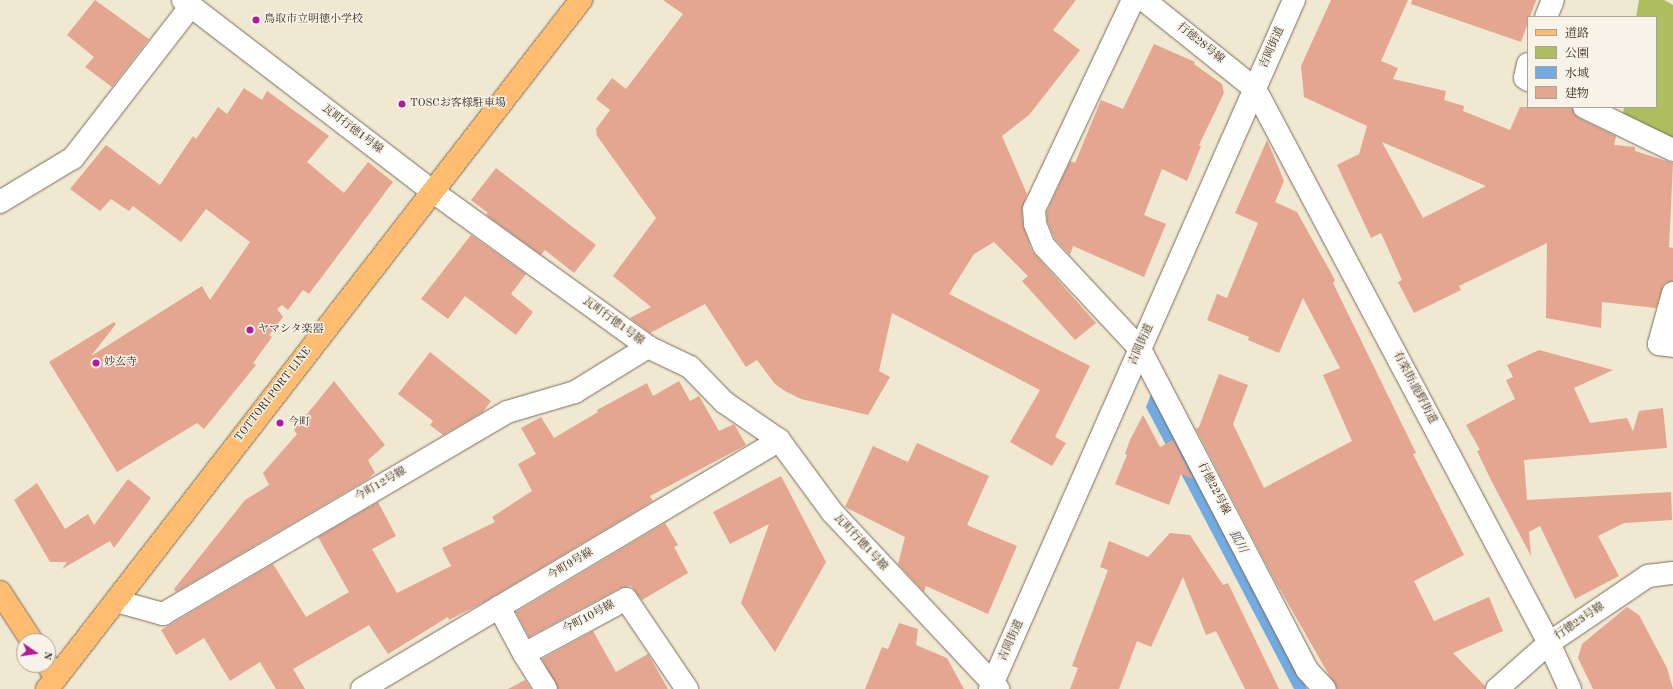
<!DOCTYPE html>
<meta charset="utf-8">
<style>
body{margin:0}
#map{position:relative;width:1673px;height:689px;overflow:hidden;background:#f0e8d0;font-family:"Old Standard TT","Noto Serif JP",serif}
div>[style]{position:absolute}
.green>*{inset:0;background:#aebd5f}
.water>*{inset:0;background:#72aae1}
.building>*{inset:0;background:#e4a691}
.roads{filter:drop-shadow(0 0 1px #7a6c5c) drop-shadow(0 0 1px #7a6c5c)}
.minor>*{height:22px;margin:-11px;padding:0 11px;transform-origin:11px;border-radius:11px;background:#fff}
.major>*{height:22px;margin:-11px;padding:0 11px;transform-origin:11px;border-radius:11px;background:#fdbc70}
.highway>*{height:22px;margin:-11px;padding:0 11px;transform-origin:11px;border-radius:11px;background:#fdbc70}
.dots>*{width:11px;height:11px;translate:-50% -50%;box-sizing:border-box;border:2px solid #f7f3e8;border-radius:50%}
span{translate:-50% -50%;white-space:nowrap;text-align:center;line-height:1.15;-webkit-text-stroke:3px #f7f3e8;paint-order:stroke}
.poi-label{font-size:11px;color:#3b2a1e}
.left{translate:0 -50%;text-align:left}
.street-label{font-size:11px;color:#3b2a1e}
.water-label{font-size:12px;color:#4e5762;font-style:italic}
.legend{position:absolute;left:1527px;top:16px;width:130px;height:92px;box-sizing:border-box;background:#f7f3e8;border:1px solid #aca397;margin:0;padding:5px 7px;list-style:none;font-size:12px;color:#3b2a1e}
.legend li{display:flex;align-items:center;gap:8px;height:20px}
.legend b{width:20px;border:1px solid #aca397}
.north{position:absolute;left:16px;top:633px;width:40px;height:40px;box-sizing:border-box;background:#f7f3e8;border:1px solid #aca397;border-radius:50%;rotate:103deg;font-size:11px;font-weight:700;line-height:16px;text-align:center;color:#3b2a1e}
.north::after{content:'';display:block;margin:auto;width:14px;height:18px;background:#b5179e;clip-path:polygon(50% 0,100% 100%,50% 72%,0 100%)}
</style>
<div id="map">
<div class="green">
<div style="clip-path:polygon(1639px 0,1664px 0,1673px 5px,1673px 140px,1623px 114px,1624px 107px,1656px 107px,1656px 17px,1636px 17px)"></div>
</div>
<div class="water">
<div style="clip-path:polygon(1152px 392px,1168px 423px,1307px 689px,1294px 689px,1146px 407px)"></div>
</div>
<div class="building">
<div style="clip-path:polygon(95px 0,149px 39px,112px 87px,85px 67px,94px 57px,67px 35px)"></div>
<div style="clip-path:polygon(663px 0,1076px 0,1053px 30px,1080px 50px,1029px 115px,1002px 136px,1027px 194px,1022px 209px,1023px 225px,1032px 251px,1096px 323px,1075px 340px,1022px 281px,1028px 276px,994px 242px,974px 254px,949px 294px,1090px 366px,1055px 437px,1066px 443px,1052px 466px,1010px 442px,1040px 390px,892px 313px,879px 371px,890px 377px,868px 415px,801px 399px,785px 391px,775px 384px,757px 360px,746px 367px,705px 304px,650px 333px,630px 318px,651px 307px,613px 276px,656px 218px,597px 136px,596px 129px,610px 110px,596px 99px,612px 78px,626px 89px,683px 14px)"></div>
<div style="clip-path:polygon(evenodd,1331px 0,1408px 0,1381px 61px,1398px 68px,1393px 79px,1446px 91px,1444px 100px,1464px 106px,1463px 111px,1510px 130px,1520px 107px,1572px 107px,1579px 118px,1616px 136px,1614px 145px,1635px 147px,1635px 151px,1673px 163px,1669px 247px,1673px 248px,1673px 281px,1664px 284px,1656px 308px,1602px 302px,1601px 328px,1546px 318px,1547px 243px,1459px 286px,1461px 290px,1414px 313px,1398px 282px,1402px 280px,1381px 233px,1371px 238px,1337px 165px,1359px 154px,1367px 126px,1304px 97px,1301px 66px,1331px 0,1382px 142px,1486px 186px,1423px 218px,1382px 142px)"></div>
<div style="clip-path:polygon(1412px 0,1536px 0,1521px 42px,1411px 4px)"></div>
<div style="clip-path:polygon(1154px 44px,1195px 62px,1194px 64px,1222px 84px,1224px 93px,1199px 145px,1201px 146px,1187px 181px,1162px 169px,1144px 215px,1166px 224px,1144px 277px,1073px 246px,1070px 255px,1055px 239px,1047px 221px,1047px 211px,1070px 161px,1075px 163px,1101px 100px,1123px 109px)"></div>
<div style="clip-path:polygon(244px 88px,262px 100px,267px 91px,329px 136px,307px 162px,344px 193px,368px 162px,393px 182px,309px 294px,303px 290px,288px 310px,282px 305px,277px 309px,283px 317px,269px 335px,272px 337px,253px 363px,256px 365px,204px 429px,197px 423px,117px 472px,49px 362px,114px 322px,116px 324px,91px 356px,202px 286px,210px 300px,250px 242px,206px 209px,181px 242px,133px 206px,129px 211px,111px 199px,100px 211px,70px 189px,106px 145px,160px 185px,193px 136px,196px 139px,218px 107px,227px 114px)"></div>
<div style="clip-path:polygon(1267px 140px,1284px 181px,1275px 202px,1297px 212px,1335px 280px,1333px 283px,1416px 453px,1413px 454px,1464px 555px,1414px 581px,1434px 621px,1489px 597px,1503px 631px,1453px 653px,1485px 686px,1485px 689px,1337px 689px,1274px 579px,1196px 429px,1199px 427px,1219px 374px,1248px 385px,1233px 424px,1264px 488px,1352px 441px,1323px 375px,1340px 368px,1303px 298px,1279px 353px,1248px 340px,1249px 337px,1207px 320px,1217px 294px,1227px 298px,1258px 223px,1235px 213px)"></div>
<div style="clip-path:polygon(496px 168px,596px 245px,574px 273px,545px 250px,541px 255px,486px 215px,488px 213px,471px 200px)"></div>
<div style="clip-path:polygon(471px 235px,526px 274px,511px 294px,533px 312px,516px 335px,465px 296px,448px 319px,421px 299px)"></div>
<div style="clip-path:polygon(1539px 350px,1613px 370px,1574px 388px,1590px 423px,1627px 418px,1633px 431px,1639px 411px,1663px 408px,1667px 448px,1524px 460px,1527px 500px,1671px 492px,1672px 520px,1624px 523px,1598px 536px,1619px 576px,1575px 599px,1540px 526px,1529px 532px,1531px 556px,1492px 482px,1477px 451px,1480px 450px,1466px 425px,1515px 399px,1506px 380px,1513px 377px,1507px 365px)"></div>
<div style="clip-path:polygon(430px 352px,491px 401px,483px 412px,443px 435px,430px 425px,433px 421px,398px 394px)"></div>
<div style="clip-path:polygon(334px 381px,385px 445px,368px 460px,375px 473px,368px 479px,176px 592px,174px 589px,245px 500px,269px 485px,263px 473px,297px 434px,294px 430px)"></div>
<div style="clip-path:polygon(679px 381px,690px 401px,699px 396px,719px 431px,734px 424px,746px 445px,650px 496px,653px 501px,484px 602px,449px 620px,448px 617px,388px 654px,369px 625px,293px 669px,305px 689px,276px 689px,260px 662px,230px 681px,204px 638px,176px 655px,161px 630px,273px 564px,306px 617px,349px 592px,318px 537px,378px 502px,396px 536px,372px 549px,397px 593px,451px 566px,442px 548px,495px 522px,492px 517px,532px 491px,518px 464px,536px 454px,521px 428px,541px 417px,554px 438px,598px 412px,597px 410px,647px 383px,653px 396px)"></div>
<div style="clip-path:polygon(1143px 415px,1160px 447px,1173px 440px,1193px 479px,1181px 474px,1169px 505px,1115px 484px,1127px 455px,1125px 454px,1130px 440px)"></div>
<div style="clip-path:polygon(917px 443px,989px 476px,967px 525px,1017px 546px,988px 614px,926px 586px,924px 592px,898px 564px,905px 537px,845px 507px,873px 446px,908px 462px)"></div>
<div style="clip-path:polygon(781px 476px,826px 562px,775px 652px,741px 603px,769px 524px,730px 544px,713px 512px)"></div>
<div style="clip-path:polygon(128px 479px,151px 498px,114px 548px,110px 541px,62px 569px,67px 562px,50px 562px,14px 500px,37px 483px,65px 529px,88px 514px,94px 525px)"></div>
<div style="clip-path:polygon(665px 523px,678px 545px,674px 547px,688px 573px,642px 600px,631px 586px,620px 588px,529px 637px,516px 612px)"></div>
<div style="clip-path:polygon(1170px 533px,1190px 535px,1223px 585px,1228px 583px,1279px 689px,1245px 689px,1216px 631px,1206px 635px,1183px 577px,1151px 647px,1137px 641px,1119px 689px,1070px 689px,1078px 668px,1072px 666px,1108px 570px,1100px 567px,1109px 541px,1148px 557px)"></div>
<div style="clip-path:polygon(1627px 607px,1639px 615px,1667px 668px,1673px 689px,1593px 689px,1578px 658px,1582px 644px)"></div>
<div style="clip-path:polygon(899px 623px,918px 629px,916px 645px,947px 658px,964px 689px,865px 689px,882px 647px,888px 649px)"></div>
<div style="clip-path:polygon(593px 631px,616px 672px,648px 654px,668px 689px,558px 689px,542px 659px)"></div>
<div style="clip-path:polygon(525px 680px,531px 689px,508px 689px)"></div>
</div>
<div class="roads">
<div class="minor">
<div style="left:183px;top:0;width:314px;rotate:37.5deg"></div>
<div style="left:432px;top:191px;width:266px;rotate:35.8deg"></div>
<div style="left:648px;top:347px;width:47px;rotate:25.5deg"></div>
<div style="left:690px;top:367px;width:49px;rotate:45.8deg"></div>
<div style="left:724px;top:402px;width:67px;rotate:34.6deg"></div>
<div style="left:779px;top:440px;width:89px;rotate:53.6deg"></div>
<div style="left:832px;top:512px;width:243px;rotate:46.8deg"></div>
<div style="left:1133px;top:0;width:231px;rotate:115.3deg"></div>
<div style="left:1034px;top:209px;width:15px;rotate:86deg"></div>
<div style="left:1035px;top:224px;width:24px;rotate:68deg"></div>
<div style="left:1044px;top:246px;width:141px;rotate:47deg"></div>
<div style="left:1140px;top:349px;width:362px;rotate:62.5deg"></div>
<div style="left:1307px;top:670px;width:26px;rotate:47deg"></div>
<div style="left:1144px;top:0;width:142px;rotate:38.7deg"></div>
<div style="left:1255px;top:89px;width:627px;rotate:62.05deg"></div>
<div style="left:1549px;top:643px;width:51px;rotate:65.5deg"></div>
<div style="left:1546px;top:17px;width:18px;rotate:-68deg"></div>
<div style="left:1528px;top:64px;width:14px;rotate:102deg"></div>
<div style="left:1525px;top:78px;width:4px;rotate:34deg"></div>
<div style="left:1584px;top:107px;width:99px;rotate:25.8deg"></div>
<div style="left:0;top:202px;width:85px;rotate:-31.1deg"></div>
<div style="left:73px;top:158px;width:192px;rotate:-52.2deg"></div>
<div style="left:1673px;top:293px;width:53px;rotate:105.4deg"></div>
<div style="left:1659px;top:344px;width:14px;rotate:8deg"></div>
<div style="left:116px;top:601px;width:49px;rotate:15.5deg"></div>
<div style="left:163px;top:614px;width:399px;rotate:-30.4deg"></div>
<div style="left:507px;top:412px;width:71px;rotate:-16.4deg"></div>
<div style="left:575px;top:392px;width:86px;rotate:-31.7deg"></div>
<div style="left:499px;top:607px;width:53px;rotate:62deg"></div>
<div style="left:524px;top:654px;width:116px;rotate:-28.3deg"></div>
<div style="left:626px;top:599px;width:109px;rotate:55.9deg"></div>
<div style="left:524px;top:654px;width:41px;rotate:57.8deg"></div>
<div style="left:362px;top:689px;width:486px;rotate:-30.8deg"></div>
<div style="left:990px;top:689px;width:753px;rotate:-66.19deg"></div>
<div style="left:1497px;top:689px;width:69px;rotate:-41.5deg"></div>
<div style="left:1549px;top:643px;width:120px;rotate:-34.1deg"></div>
<div style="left:1648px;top:576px;width:25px;rotate:-7deg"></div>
</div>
<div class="major">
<div style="left:56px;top:678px;width:858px;rotate:-52.25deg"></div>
</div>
<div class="highway">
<div style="left:0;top:592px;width:59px;rotate:56.9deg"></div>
<div style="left:47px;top:689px;width:14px;rotate:-51deg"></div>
<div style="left:56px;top:678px;width:15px;rotate:-122deg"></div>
</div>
</div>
<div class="dots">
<div style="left:256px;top:20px;background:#b5179e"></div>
<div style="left:402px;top:104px;background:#b5179e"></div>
<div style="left:250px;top:330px;background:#b5179e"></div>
<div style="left:96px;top:363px;background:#b5179e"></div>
<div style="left:280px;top:423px;background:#b5179e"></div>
</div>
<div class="poi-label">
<span class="left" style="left:264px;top:20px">鳥取市立明徳小学校</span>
<span class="left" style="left:410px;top:104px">TOSCお客様駐車場</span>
<span class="left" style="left:258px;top:330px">ヤマシタ楽器</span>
<span class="left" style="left:104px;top:363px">妙玄寺</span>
<span class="left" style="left:288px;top:423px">今町</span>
</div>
<div class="street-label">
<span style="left:1200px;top:44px;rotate:39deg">行徳28号線</span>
<span style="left:1273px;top:48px;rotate:-66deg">吉岡街道</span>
<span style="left:352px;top:130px;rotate:37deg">瓦町行徳1号線</span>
<span style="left:613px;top:322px;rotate:36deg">瓦町行徳1号線</span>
<span style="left:1142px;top:345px;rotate:-66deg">吉岡街道</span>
<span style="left:1414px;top:388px;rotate:62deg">有楽街;鹿野街道</span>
<span style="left:274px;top:395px;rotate:-52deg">TOTTORI PORT LINE</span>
<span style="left:381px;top:485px;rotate:-30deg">今町12号線</span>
<span style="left:1213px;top:489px;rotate:63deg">行徳22号線</span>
<span style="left:860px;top:543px;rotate:47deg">瓦町行徳1号線</span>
<span style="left:571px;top:565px;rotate:-31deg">今町9号線</span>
<span style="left:589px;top:618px;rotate:-28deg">今町10号線</span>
<span style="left:1580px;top:622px;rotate:-34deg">行徳23号線</span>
<span style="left:1012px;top:641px;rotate:-66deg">吉岡街道</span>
</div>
<div class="water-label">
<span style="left:1237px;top:542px;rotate:62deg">狐川</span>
</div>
<ul class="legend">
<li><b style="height:5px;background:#fdbc70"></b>道路</li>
<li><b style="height:11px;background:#aebd5f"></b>公園</li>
<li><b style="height:11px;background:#72aae1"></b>水域</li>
<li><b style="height:11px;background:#e4a691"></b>建物</li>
</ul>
<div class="north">N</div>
</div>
